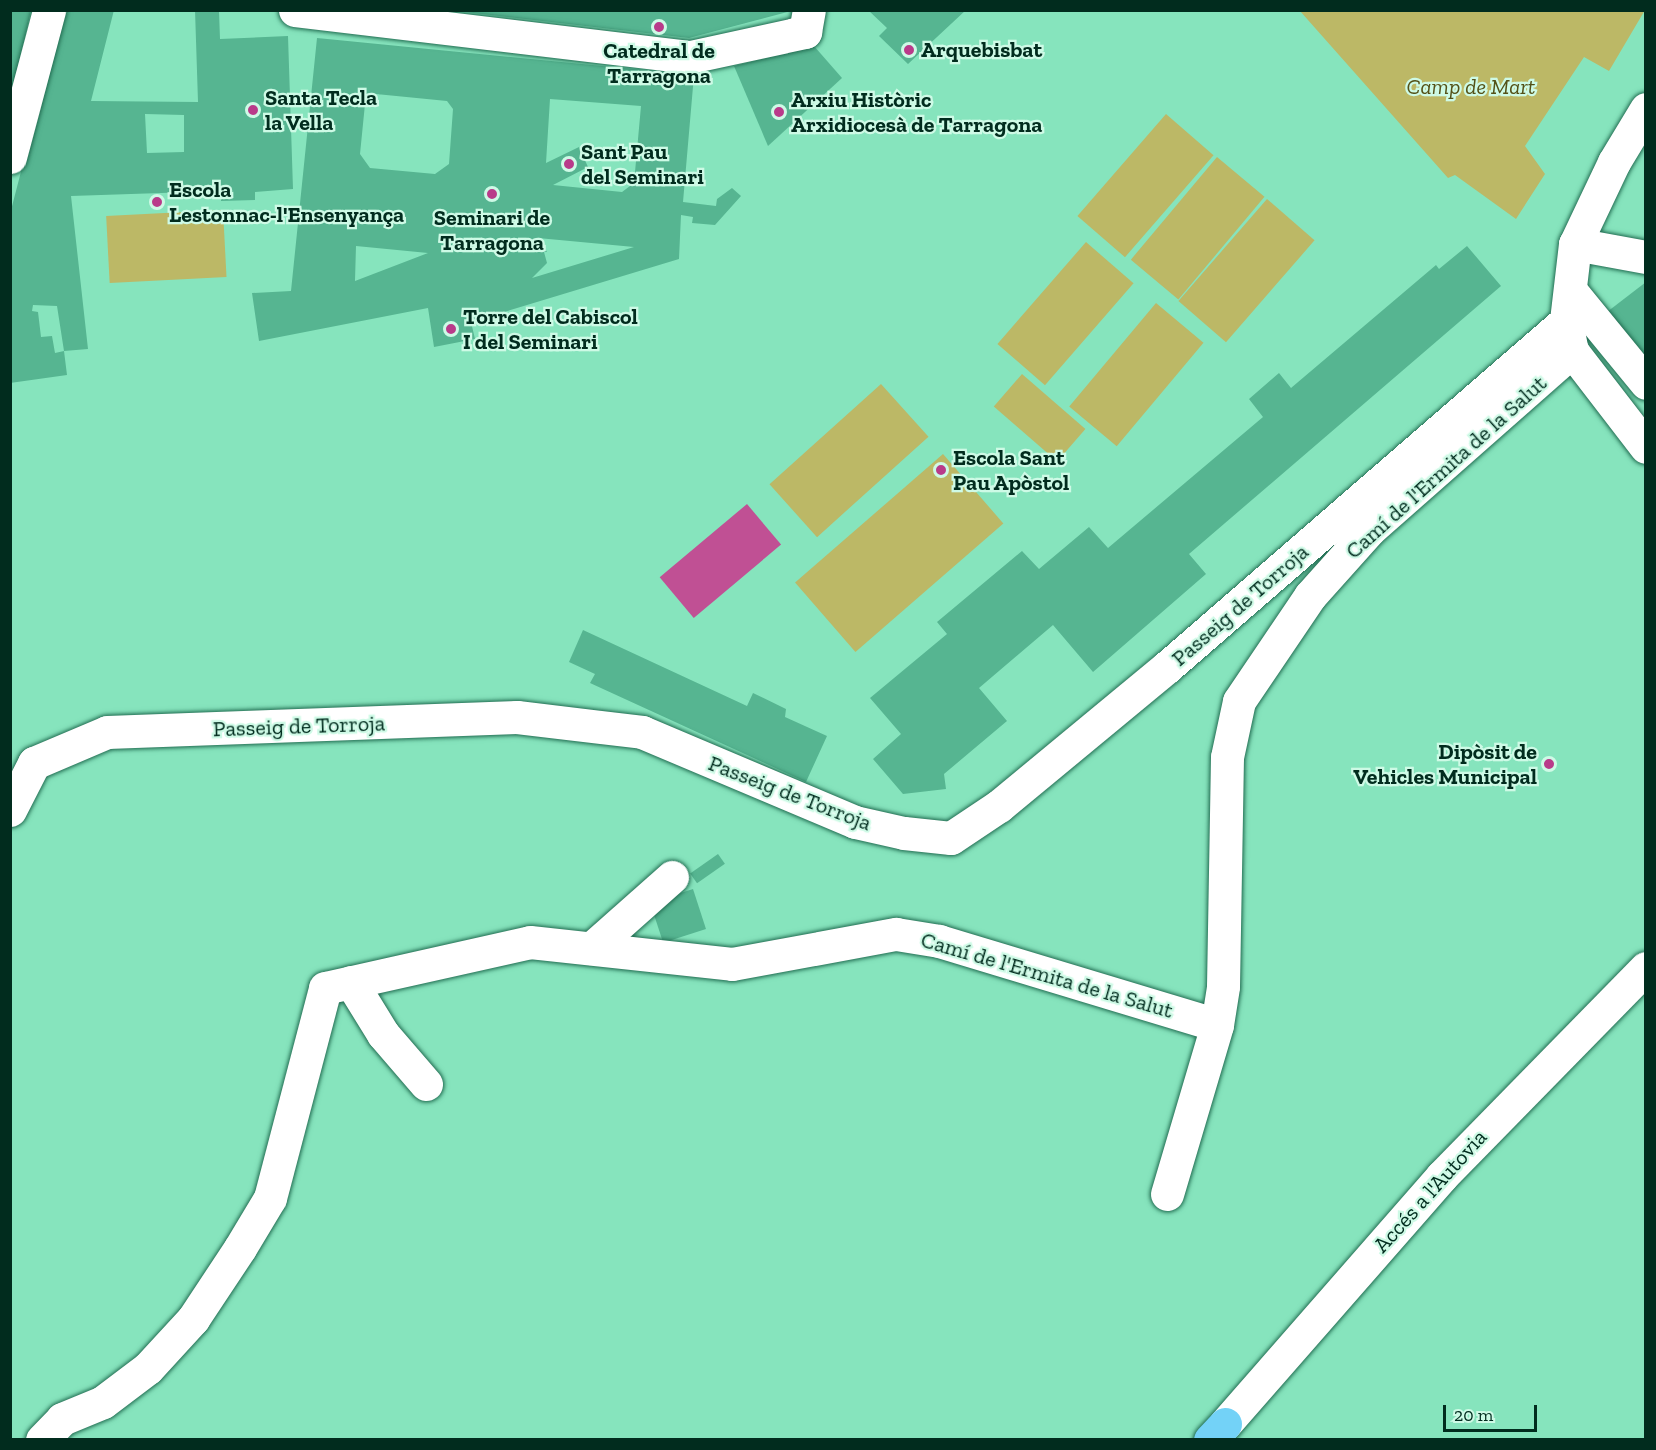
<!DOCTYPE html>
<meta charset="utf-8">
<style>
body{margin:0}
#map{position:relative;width:1656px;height:1450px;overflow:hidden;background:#86e4bd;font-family:"Zilla Slab",serif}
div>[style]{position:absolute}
.green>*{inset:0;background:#bcb866;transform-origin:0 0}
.water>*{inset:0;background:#c05094;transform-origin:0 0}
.building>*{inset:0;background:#56b591;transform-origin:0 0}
.roads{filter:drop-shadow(0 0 2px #226d52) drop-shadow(0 0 2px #226d52)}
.minor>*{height:33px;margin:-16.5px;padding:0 16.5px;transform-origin:16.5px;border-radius:16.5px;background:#fff}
.highway>*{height:33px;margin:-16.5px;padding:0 16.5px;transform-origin:16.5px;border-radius:16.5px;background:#73d2f7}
.dots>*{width:16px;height:16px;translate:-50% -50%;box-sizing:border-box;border:3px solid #cefae6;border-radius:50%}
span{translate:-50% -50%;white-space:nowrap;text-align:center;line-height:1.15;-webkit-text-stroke:4.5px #cefae6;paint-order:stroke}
.poi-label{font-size:22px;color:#012c1e;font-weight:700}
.left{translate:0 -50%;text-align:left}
.right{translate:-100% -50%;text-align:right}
.park-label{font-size:22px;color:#545117;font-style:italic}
.street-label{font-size:22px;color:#012c1e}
.frame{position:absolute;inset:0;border:12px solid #012c1e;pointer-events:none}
.scale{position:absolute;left:1443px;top:1405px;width:94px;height:27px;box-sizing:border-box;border:3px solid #012c1e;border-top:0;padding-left:8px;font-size:18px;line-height:21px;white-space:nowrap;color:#012c1e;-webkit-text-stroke:4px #cefae6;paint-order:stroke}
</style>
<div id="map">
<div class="green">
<div style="clip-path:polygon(1645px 10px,1609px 71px,1584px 57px,1525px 146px,1545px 174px,1516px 219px,1455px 175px,1448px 178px,1300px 11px)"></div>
<div style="left:1166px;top:114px;width:63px;height:135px;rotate:41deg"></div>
<div style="left:1217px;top:157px;width:62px;height:134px;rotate:40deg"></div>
<div style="left:1267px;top:199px;width:63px;height:135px;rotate:41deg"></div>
<div style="left:223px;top:210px;width:67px;height:117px;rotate:87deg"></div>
<div style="left:1086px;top:242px;width:63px;height:135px;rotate:41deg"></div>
<div style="left:1156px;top:303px;width:62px;height:135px;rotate:40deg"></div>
<div style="left:1022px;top:374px;width:84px;height:43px;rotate:41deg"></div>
<div style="left:881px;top:384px;width:71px;height:150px;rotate:48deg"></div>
<div style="left:943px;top:454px;width:92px;height:196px;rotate:49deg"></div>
</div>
<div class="water">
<div style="left:747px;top:504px;width:53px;height:114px;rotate:50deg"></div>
</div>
<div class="building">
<div style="clip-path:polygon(10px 10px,31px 10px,11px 101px,10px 101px)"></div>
<div style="clip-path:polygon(evenodd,63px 10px,114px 10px,91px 101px,198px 102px,195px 10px,219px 11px,220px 39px,288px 36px,293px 189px,255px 192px,255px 200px,221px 201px,221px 191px,71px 196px,88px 349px,64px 351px,67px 375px,10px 383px,10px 214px,63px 10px,145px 114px,184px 115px,184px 152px,147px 153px,145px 114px,63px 10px,33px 305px,57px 306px,64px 351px,55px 353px,52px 336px,41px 337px,38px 312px,32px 311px,33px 305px)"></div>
<div style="clip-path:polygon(795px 10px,689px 38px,457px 11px,457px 10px)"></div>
<div style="clip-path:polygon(868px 10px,966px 10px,908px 64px,879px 36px,887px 28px)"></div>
<div style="clip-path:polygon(evenodd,317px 38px,694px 75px,683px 202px,716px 206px,717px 199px,732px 188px,741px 196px,715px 225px,692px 223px,693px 217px,681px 215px,679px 259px,471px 322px,475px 339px,434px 347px,428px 308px,259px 341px,252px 293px,291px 291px,317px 38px,376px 94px,447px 101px,453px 109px,449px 164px,435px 174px,370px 168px,360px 154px,365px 104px,376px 94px,317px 38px,550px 99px,641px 106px,634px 183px,622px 192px,553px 185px,588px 167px,579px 147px,546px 163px,550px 99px,317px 38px,538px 238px,634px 247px,532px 278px,547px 263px,544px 252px,547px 252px,538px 238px,317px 38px,356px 246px,428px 253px,355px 281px,356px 246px)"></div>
<div style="clip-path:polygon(814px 46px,842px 78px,768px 146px,734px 66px)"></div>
<div style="clip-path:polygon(1467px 246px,1501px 286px,1189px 554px,1206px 574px,1093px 672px,1053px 625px,979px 688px,1007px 721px,944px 774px,946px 789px,903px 794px,873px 759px,901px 734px,870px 698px,947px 634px,937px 622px,1022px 551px,1039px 569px,1089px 527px,1108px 548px,1263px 417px,1249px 399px,1279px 373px,1291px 388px,1436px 265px,1439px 269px)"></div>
<div style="clip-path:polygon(1646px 282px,1646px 358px,1607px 312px)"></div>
<div style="clip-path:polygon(583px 630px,747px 706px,753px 693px,786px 709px,785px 717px,827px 736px,806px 782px,590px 683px,595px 674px,569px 662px)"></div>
<div style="left:718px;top:854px;width:12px;height:34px;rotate:55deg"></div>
<div style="left:693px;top:889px;width:42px;height:45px;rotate:72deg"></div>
</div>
<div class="roads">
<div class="minor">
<div style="left:295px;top:10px;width:398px;rotate:6.8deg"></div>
<div style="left:690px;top:57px;width:118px;rotate:-12.3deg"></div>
<div style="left:805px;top:32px;width:22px;rotate:-80deg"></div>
<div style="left:1646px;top:109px;width:62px;rotate:121.1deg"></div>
<div style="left:1614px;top:162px;width:91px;rotate:115.4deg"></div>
<div style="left:1575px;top:244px;width:78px;rotate:96.7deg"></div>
<div style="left:1566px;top:321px;width:31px;rotate:79deg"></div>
<div style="left:1572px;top:351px;width:121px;rotate:52.4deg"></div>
<div style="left:10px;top:157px;width:152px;rotate:-75.1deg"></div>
<div style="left:1575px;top:244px;width:72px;rotate:10.4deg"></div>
<div style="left:1570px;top:290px;width:120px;rotate:50.7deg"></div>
<div style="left:10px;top:810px;width:53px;rotate:-62.9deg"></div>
<div style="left:34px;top:763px;width:79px;rotate:-23deg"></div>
<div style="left:107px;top:732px;width:410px;rotate:-2.1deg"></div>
<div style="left:517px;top:717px;width:126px;rotate:6.8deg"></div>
<div style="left:642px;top:732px;width:231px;rotate:22.9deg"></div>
<div style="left:855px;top:822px;width:50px;rotate:12.7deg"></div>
<div style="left:904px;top:833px;width:47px;rotate:6.1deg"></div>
<div style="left:951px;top:838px;width:58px;rotate:-33.7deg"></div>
<div style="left:999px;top:806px;width:218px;rotate:-39.6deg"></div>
<div style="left:1167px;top:667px;width:528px;rotate:-40.93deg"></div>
<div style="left:592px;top:948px;width:107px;rotate:-41.6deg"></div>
<div style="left:351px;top:982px;width:61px;rotate:58.4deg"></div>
<div style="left:383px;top:1034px;width:66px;rotate:49.3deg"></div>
<div style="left:1167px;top:1194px;width:176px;rotate:-73.5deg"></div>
<div style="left:1217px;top:1025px;width:39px;rotate:-81deg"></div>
<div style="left:1223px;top:986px;width:229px;rotate:-89deg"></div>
<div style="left:1227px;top:757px;width:57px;rotate:-77.9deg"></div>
<div style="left:1239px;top:701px;width:127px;rotate:-55.9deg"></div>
<div style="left:1310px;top:596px;width:89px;rotate:-48.2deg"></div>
<div style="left:1369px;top:530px;width:271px;rotate:-41.4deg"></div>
<div style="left:1225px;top:1424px;width:330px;rotate:-48.8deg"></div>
<div style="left:1442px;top:1176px;width:291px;rotate:-45.6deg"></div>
<div style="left:42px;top:1440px;width:29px;rotate:-46deg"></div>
<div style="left:62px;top:1419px;width:44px;rotate:-22.5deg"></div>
<div style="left:103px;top:1402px;width:56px;rotate:-37.1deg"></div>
<div style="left:148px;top:1368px;width:67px;rotate:-47.4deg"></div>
<div style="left:193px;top:1319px;width:85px;rotate:-56.5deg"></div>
<div style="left:240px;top:1248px;width:58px;rotate:-59deg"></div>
<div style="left:270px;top:1198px;width:217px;rotate:-75.3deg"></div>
<div style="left:325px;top:988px;width:210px;rotate:-12.6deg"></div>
<div style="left:530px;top:942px;width:203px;rotate:6.2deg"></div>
<div style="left:732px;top:964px;width:167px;rotate:-10.4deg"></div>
<div style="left:896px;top:934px;width:44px;rotate:9.2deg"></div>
<div style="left:939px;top:941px;width:290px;rotate:16.8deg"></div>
</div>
<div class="highway">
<div style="left:1210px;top:1440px;width:22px;rotate:-47deg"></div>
</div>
</div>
<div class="dots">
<div style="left:659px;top:27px;background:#b93b8a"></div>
<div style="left:909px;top:50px;background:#b93b8a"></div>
<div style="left:253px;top:110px;background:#b93b8a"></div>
<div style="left:779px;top:112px;background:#b93b8a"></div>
<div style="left:569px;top:164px;background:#b93b8a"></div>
<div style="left:492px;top:194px;background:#b93b8a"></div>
<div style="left:157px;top:202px;background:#b93b8a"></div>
<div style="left:451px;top:329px;background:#b93b8a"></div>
<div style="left:941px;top:470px;background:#b93b8a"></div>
<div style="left:1549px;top:764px;background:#b93b8a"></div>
</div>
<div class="poi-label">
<span style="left:659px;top:63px">Catedral de<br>Tarragona</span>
<span class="left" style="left:921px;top:50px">Arquebisbat</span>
<span class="left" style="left:265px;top:110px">Santa Tecla<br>la Vella</span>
<span class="left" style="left:791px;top:112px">Arxiu Històric<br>Arxidiocesà de Tarragona</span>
<span class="left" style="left:581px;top:164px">Sant Pau<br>del Seminari</span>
<span class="left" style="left:169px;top:202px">Escola<br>Lestonnac-l'Ensenyança</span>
<span style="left:492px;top:230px">Seminari de<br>Tarragona</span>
<span class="left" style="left:463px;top:329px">Torre del Cabiscol<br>I del Seminari</span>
<span class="left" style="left:953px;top:470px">Escola Sant<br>Pau Apòstol</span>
<span class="right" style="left:1537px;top:764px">Dipòsit de<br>Vehicles Municipal</span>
</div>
<div class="park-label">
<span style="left:1471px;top:87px">Camp de Mart</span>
</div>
<div class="street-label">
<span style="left:1446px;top:467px;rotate:-42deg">Camí de l'Ermita de la Salut</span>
<span style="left:1240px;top:605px;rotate:-41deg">Passeig de Torroja</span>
<span style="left:299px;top:726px;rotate:-2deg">Passeig de Torroja</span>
<span style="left:790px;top:793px;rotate:21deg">Passeig de Torroja</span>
<span style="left:1047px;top:975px;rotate:16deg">Camí de l'Ermita de la Salut</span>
<span style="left:1430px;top:1191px;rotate:-48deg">Accés a l'Autovia</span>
</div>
<div class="frame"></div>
<div class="scale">20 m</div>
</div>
